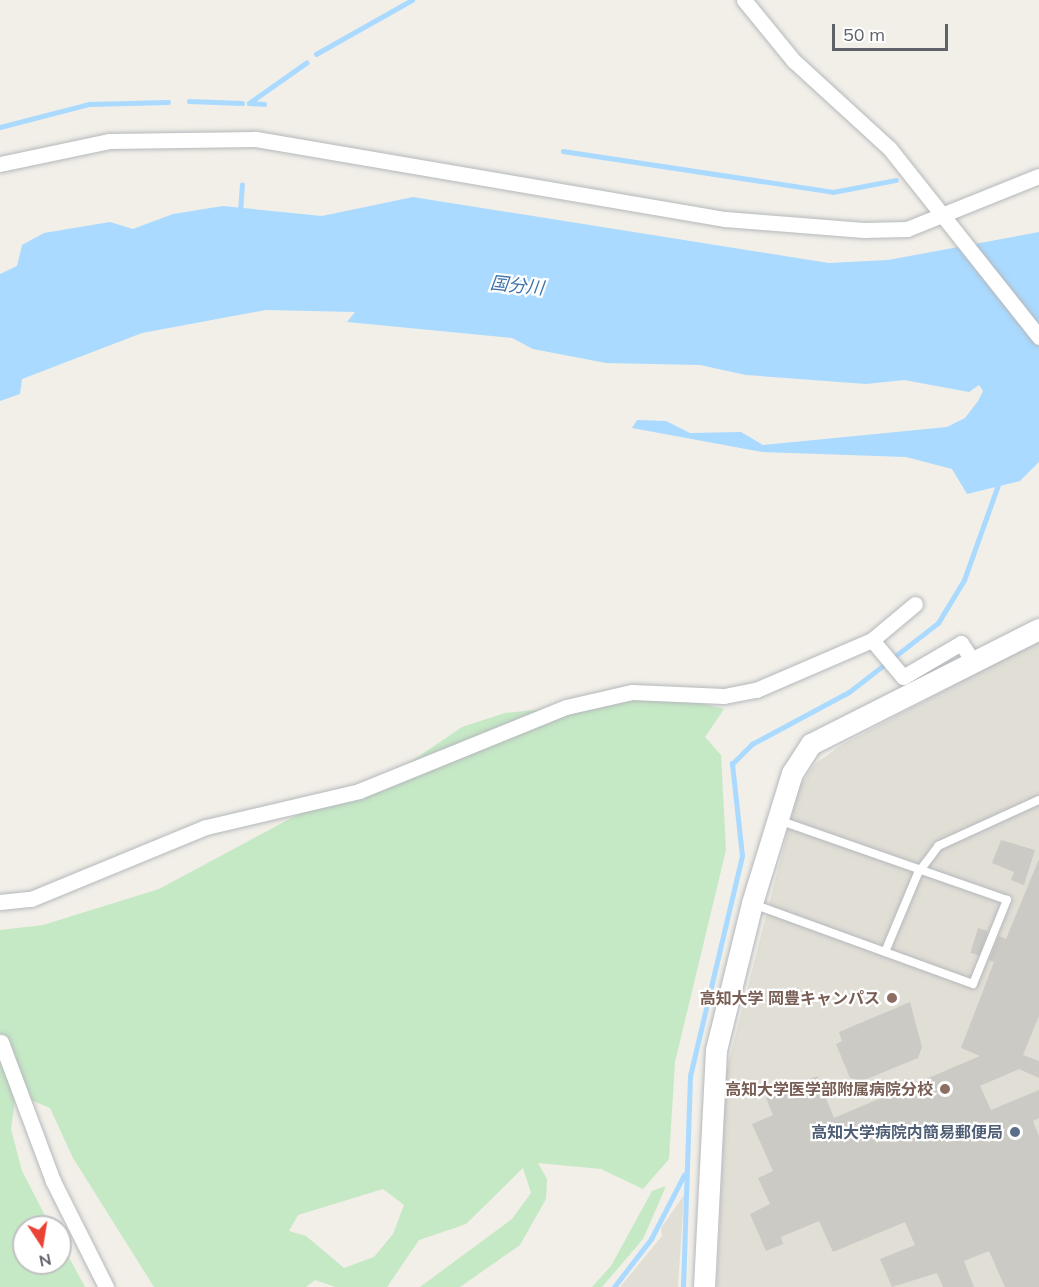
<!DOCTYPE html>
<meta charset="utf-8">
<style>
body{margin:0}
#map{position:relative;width:1039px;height:1287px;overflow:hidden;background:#f1efe8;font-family:Mulish,"Noto Sans JP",sans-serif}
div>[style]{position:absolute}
.education>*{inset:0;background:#e1ded6}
.green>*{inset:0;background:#c5e8c5}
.water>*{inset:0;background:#aadaff}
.stream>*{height:4.5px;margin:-2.25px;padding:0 2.25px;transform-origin:2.25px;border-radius:2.25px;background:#aadaff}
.building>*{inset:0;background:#cccac5;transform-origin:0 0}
.roads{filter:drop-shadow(0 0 2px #b5b8bc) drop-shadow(0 0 2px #b5b8bc)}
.lane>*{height:8px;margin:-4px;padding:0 4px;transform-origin:4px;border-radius:4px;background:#fff}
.street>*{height:15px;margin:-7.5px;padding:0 7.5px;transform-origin:7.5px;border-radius:7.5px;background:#fff}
.secondary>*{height:21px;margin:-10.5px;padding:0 10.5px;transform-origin:10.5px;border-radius:10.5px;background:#fff}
.dots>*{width:16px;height:16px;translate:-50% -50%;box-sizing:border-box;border:3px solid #fff;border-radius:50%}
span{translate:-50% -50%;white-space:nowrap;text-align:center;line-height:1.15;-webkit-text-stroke:4.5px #fff;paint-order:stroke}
.education-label{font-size:16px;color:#785e54;font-weight:700}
.right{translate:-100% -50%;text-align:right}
.service-label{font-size:16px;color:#4e5e75;font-weight:700}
.water-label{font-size:18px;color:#4174aa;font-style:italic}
.north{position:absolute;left:12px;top:1215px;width:60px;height:60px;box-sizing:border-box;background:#fff;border:2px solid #bfc1c3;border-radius:50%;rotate:168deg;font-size:16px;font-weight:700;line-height:24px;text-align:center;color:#5f6368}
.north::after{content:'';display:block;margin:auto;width:21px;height:27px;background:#ea4335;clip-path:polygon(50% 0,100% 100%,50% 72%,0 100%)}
.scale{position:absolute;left:832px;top:24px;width:116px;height:27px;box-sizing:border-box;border:3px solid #5f6368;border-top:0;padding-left:8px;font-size:18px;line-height:21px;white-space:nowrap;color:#5f6368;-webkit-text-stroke:4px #fff;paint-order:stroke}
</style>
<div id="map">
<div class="education">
<div style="clip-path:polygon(1039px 640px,1039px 1287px,717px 1287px,726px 1072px,799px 787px,815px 764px,843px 744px)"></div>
<div style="clip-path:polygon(684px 1195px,678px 1287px,620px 1287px,662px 1236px,661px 1228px)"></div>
</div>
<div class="green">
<div style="clip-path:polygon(evenodd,672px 696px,724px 709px,705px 737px,721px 755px,726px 850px,675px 1062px,669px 1159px,643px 1189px,601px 1169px,538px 1163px,547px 1179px,546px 1199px,520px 1245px,460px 1287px,420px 1287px,512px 1219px,531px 1193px,523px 1168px,466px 1224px,419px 1240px,387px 1287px,335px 1287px,315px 1280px,306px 1287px,154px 1287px,73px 1158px,50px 1108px,16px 1094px,11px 1129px,22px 1171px,51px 1227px,24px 1227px,24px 1263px,60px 1263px,60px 1241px,85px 1287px,0 1287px,0 930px,43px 925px,159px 889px,312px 807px,390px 776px,462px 727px,505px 713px,672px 696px,383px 1189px,404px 1205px,393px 1234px,374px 1257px,344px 1268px,306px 1236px,289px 1231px,298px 1215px,383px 1189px)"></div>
<div style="clip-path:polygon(666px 1186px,643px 1239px,602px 1287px,592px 1287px,611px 1266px,652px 1191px)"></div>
</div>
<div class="water">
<div style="clip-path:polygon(413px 197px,829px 263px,888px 260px,1039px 232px,1039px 462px,1020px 481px,967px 494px,952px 469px,906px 457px,762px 452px,632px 428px,637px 420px,666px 421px,690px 433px,741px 432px,763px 445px,947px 427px,965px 418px,978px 401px,983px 391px,979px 385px,969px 392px,904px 380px,866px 384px,746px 375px,700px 365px,606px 363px,533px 349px,512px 338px,347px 322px,355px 312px,266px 310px,142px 333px,22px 379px,20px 394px,0 401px,0 274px,17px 266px,22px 245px,44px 233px,110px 222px,133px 229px,173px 214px,223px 206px,322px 216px)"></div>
</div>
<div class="stream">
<div style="left:316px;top:54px;width:110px;rotate:-29.4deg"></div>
<div style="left:189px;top:101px;width:53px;rotate:2.2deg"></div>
<div style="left:249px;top:103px;width:70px;rotate:-35.1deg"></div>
<div style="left:249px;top:103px;width:15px;rotate:4deg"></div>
<div style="left:0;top:127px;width:92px;rotate:-14.5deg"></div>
<div style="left:89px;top:104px;width:79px;rotate:-1.5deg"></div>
<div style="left:563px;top:151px;width:273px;rotate:8.6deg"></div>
<div style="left:833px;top:192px;width:64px;rotate:-10.8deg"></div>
<div style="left:240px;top:212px;width:27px;rotate:-86deg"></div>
<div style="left:614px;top:1287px;width:61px;rotate:-52.4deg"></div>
<div style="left:651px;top:1239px;width:72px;rotate:-62.7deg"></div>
<div style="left:683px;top:1287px;width:211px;rotate:-88.1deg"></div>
<div style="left:690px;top:1076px;width:226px;rotate:-76.7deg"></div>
<div style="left:742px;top:856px;width:93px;rotate:-96.2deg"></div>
<div style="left:732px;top:764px;width:28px;rotate:-45deg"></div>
<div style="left:752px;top:744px;width:110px;rotate:-28.2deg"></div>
<div style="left:849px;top:692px;width:113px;rotate:-37.8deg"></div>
<div style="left:938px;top:623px;width:50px;rotate:-58.8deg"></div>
<div style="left:964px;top:580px;width:104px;rotate:-70.3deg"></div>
</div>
<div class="building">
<div style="clip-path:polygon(1001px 840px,1035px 850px,1024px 885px,1011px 880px,1014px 872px,992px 863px)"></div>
<div style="clip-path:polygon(1039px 859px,1039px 1016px,1023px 1055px,1039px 1061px,1039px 1078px,1019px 1069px,980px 1086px,991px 1110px,1039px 1090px,1039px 1118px,1033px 1121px,1039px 1136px,1039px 1287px,1005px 1287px,989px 1251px,964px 1261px,974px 1287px,943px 1287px,937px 1273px,892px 1287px,880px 1259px,915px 1245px,905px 1222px,833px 1252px,819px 1221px,781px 1237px,783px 1244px,766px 1251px,750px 1214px,770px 1204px,758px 1178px,773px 1171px,752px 1124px,773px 1115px,766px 1098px,817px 1076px,834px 1118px,980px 1056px,961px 1048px,994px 962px,989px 960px,999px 936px,1006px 939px)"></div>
<div style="left:978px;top:928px;width:10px;height:26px;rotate:17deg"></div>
<div style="clip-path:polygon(910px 1002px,922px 1047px,918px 1058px,862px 1081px,850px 1078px,836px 1044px,842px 1041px,839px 1032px)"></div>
</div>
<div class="roads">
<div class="lane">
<div style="left:753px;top:904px;width:234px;rotate:20deg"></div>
<div style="left:973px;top:984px;width:91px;rotate:-68deg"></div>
<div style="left:1007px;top:900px;width:243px;rotate:-160.7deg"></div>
<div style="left:885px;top:952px;width:86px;rotate:-67.3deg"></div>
<div style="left:918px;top:873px;width:34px;rotate:-53deg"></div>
<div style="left:938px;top:846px;width:111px;rotate:-24.5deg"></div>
</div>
<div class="street">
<div style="left:744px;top:0;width:79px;rotate:50.7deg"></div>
<div style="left:794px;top:61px;width:130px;rotate:42.5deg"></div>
<div style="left:890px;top:149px;width:240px;rotate:51.6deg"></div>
<div style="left:0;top:164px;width:111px;rotate:-11.9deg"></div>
<div style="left:109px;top:141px;width:147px;rotate:-0.8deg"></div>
<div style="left:256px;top:139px;width:476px;rotate:9.7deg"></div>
<div style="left:725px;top:219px;width:139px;rotate:4.5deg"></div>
<div style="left:864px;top:230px;width:43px;rotate:-1.3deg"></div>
<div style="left:907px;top:229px;width:142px;rotate:-21.9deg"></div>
<div style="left:872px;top:640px;width:56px;rotate:-39.9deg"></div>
<div style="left:0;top:902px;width:31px;rotate:-6deg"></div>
<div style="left:31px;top:899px;width:189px;rotate:-22.4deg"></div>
<div style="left:206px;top:827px;width:157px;rotate:-13.2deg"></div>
<div style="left:359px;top:791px;width:223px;rotate:-22.1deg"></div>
<div style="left:566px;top:707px;width:68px;rotate:-12.8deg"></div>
<div style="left:632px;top:692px;width:92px;rotate:2.5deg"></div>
<div style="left:724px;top:696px;width:33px;rotate:-11deg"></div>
<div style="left:756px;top:690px;width:126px;rotate:-23.3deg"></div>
<div style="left:872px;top:640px;width:48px;rotate:50deg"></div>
<div style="left:903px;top:677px;width:67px;rotate:-30.4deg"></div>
<div style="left:961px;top:643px;width:20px;rotate:57deg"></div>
<div style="left:1px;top:1042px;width:148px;rotate:69.5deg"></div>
<div style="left:53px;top:1181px;width:119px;rotate:63.4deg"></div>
</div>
<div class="secondary">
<div style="left:704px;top:1287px;width:237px;rotate:-87.1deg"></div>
<div style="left:716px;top:1050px;width:151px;rotate:-76.2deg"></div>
<div style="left:752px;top:903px;width:136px;rotate:-72.9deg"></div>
<div style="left:792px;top:773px;width:35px;rotate:-57deg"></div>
<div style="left:811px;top:744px;width:255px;rotate:-26.8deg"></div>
</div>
</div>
<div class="dots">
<div style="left:892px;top:998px;background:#8d6e63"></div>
<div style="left:945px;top:1089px;background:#8d6e63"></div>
<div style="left:1015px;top:1132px;background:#5c6f8a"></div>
</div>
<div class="education-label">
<span class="right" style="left:880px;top:998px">高知大学 岡豊キャンパス</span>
<span class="right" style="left:933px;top:1089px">高知大学医学部附属病院分校</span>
</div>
<div class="service-label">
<span class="right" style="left:1003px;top:1132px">高知大学病院内簡易郵便局</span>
</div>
<div class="water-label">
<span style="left:517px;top:286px;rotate:6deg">国分川</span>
</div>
<div class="north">N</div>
<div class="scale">50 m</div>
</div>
